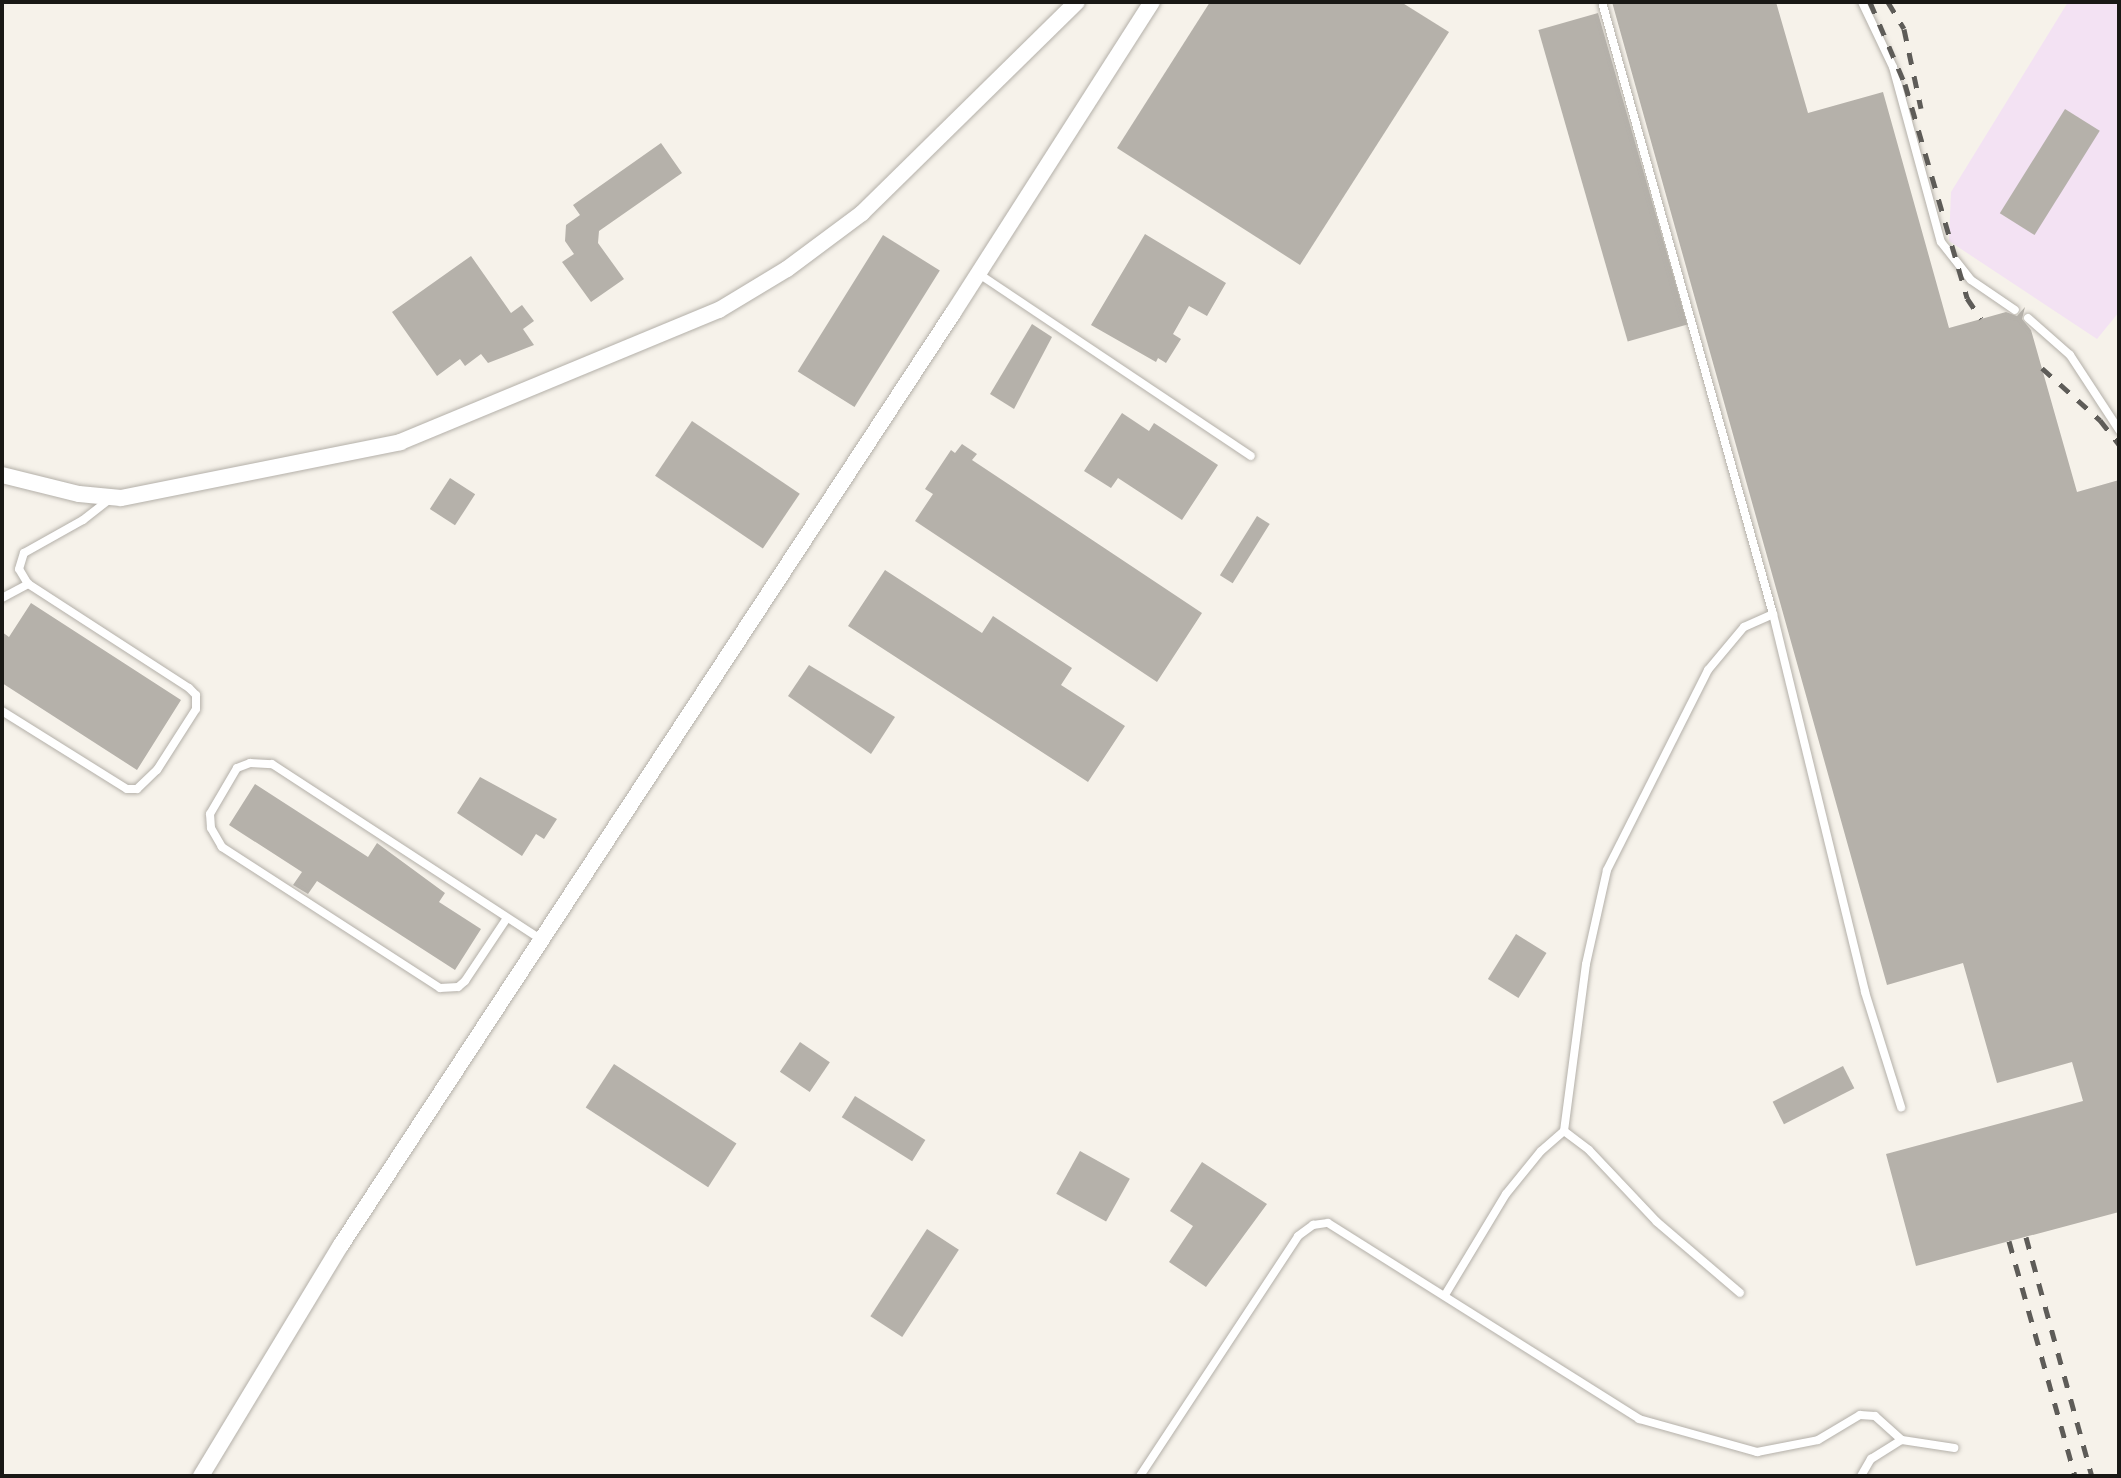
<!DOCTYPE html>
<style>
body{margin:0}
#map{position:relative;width:2121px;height:1478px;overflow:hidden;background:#f6f2ea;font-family:Lato,sans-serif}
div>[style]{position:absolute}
.commercial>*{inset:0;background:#f3e2f3}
.building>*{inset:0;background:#b5b1aa;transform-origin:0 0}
.roads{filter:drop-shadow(0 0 2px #b4b0a9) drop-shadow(0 0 2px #b4b0a9)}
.service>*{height:8px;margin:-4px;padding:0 4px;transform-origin:4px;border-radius:4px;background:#fff}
.minor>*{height:16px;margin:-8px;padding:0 8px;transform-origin:8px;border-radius:8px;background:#fff}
.rail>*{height:5px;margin-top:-2.5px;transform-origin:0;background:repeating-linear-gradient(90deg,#5e5c58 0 12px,transparent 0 24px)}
span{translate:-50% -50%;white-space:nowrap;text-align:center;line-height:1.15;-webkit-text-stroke:7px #f6f2ea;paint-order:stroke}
.frame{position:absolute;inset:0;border:4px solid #191815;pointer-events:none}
</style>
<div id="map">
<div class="commercial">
<div style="clip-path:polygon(2068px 2px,2119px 2px,2119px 312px,2097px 339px,1949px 241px,1951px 192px)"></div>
</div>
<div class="building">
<div style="clip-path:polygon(1210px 2px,1401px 2px,1449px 32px,1300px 265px,1117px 148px)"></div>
<div style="clip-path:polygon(1612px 2px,1776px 2px,1808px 113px,1883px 92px,1949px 328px,2006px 312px,2017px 316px,2025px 307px,2022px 319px,2031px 330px,2077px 492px,2119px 480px,2119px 1212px,1916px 1266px,1886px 1154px,2083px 1101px,2072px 1062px,1997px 1083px,1963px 963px,1887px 985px)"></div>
<div style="left:1598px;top:13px;width:324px;height:62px;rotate:74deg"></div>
<div style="left:2065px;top:109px;width:41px;height:123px;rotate:32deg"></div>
<div style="clip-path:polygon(661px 143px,682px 173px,599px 231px,598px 243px,624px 279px,591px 302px,562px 262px,574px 254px,565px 241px,566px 225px,580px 215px,573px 205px)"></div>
<div style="clip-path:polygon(1145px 234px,1226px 283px,1207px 316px,1189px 306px,1173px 334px,1181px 339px,1166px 363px,1158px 358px,1156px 362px,1091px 325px)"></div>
<div style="left:883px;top:235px;width:67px;height:161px;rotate:32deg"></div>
<div style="clip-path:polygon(471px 256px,511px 313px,522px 305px,534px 321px,523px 329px,534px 345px,488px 363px,481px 354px,465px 366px,460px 359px,437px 376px,392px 312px)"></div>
<div style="clip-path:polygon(1032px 324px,1052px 337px,1014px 409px,990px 394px)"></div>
<div style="clip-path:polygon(1122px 413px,1149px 431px,1154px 423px,1218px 465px,1182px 520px,1118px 478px,1111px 488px,1084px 471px)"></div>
<div style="left:692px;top:421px;width:130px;height:66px;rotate:34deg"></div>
<div style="clip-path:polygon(962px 444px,977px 454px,972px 460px,1202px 613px,1157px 682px,915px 521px,933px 494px,925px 489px,951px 450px,955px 453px)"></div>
<div style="left:450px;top:478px;width:30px;height:37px;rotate:33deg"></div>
<div style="left:1257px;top:516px;width:15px;height:70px;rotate:32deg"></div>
<div style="clip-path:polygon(885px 570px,982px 633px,993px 616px,1072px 668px,1061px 685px,1125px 726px,1088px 782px,848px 626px)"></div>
<div style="clip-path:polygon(31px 603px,181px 700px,137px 770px,2px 683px,2px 632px,9px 637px)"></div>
<div style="clip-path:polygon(809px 665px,895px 717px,871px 754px,788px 696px)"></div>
<div style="clip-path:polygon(480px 777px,557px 819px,544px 839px,536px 834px,522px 856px,457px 813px)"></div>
<div style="clip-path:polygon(255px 784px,368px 857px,377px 843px,445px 893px,439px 902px,481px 929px,455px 970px,317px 881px,308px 894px,293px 885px,302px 872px,229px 825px)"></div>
<div style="left:1516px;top:934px;width:36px;height:53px;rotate:32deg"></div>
<div style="left:800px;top:1042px;width:36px;height:36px;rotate:34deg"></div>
<div style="left:614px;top:1064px;width:146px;height:52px;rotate:33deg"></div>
<div style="left:1843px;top:1066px;width:25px;height:79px;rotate:63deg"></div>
<div style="left:855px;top:1096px;width:83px;height:25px;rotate:32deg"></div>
<div style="left:1080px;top:1151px;width:57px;height:49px;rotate:29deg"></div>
<div style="clip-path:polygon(1202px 1162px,1267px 1204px,1206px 1287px,1169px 1262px,1193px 1226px,1170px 1211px)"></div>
<div style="left:927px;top:1229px;width:38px;height:104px;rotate:33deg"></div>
</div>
<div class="roads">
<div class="service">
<div style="left:1602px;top:2px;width:635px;rotate:74.39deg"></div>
<div style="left:1773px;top:614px;width:389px;rotate:76.3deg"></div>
<div style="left:1865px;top:992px;width:121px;rotate:72.6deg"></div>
<div style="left:1862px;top:2px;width:72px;rotate:64.5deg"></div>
<div style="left:1893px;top:67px;width:181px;rotate:74.7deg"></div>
<div style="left:1941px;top:242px;width:48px;rotate:51.7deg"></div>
<div style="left:1971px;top:280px;width:53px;rotate:34.3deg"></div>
<div style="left:979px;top:274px;width:327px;rotate:33.8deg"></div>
<div style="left:2028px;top:318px;width:56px;rotate:41.4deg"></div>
<div style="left:2070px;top:355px;width:90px;rotate:56.8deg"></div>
<div style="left:2px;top:598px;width:30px;rotate:-28deg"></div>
<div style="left:2px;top:711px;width:147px;rotate:32deg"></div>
<div style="left:127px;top:789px;width:10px"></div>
<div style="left:137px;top:789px;width:28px;rotate:-44deg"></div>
<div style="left:157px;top:770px;width:72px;rotate:-57.4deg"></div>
<div style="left:196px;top:709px;width:14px;rotate:-90deg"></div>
<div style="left:196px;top:695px;width:10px;rotate:-135deg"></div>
<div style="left:189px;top:688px;width:192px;rotate:-147.1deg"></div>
<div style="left:28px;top:584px;width:17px;rotate:-121deg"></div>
<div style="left:19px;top:569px;width:17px;rotate:-73deg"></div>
<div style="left:24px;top:553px;width:68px;rotate:-29.2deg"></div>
<div style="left:83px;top:520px;width:36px;rotate:-38deg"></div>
<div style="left:507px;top:918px;width:76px;rotate:123.7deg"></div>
<div style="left:465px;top:981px;width:9px;rotate:139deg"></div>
<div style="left:458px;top:987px;width:18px;rotate:177deg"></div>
<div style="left:440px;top:988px;width:260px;rotate:-147.1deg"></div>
<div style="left:222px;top:847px;width:22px;rotate:-120deg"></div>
<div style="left:211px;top:828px;width:14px;rotate:-94deg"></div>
<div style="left:210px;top:814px;width:53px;rotate:-59.6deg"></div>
<div style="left:237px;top:768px;width:14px;rotate:-21deg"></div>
<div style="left:250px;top:763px;width:22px;rotate:3deg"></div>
<div style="left:272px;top:764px;width:322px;rotate:33.1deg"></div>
<div style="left:1564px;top:1131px;width:31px;rotate:37deg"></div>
<div style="left:1589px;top:1150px;width:99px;rotate:46.6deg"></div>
<div style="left:1657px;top:1222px;width:109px;rotate:40.5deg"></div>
<div style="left:1445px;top:1295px;width:118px;rotate:-58.9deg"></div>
<div style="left:1506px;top:1194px;width:55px;rotate:-50.9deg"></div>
<div style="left:1541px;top:1151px;width:30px;rotate:-41deg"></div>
<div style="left:1564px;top:1131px;width:168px;rotate:-82.5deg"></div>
<div style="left:1586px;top:964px;width:96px;rotate:-77.4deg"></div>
<div style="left:1607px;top:870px;width:224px;rotate:-63.2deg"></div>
<div style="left:1708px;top:670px;width:56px;rotate:-50.1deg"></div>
<div style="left:1744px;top:627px;width:32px;rotate:-24deg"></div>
<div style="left:1140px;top:1476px;width:287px;rotate:-56.6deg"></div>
<div style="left:1298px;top:1236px;width:19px;rotate:-36deg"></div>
<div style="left:1313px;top:1225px;width:15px;rotate:-8deg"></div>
<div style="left:1328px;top:1223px;width:368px;rotate:32.2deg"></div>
<div style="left:1639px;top:1419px;width:123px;rotate:15.6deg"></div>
<div style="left:1757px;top:1452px;width:62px;rotate:-11.1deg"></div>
<div style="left:1818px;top:1440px;width:49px;rotate:-30.8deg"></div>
<div style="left:1860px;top:1415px;width:15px;rotate:4deg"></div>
<div style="left:1875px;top:1416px;width:36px;rotate:42deg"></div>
<div style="left:1902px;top:1440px;width:53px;rotate:8.7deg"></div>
<div style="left:1861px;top:1476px;width:20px;rotate:-60deg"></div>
<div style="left:1871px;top:1459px;width:36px;rotate:-32deg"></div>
</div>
<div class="minor">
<div style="left:2px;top:475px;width:79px;rotate:13.9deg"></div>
<div style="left:79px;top:494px;width:42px;rotate:5.4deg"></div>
<div style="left:121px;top:498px;width:285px;rotate:-11.3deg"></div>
<div style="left:400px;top:442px;width:345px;rotate:-22.5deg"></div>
<div style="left:719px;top:310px;width:79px;rotate:-31.1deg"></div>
<div style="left:787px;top:269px;width:94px;rotate:-36.7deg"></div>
<div style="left:862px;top:213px;width:301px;rotate:-44.5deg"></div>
<div style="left:201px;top:1476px;width:270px;rotate:-58.8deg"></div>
<div style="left:341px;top:1245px;width:1115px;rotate:-56.71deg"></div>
<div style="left:953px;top:313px;width:369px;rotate:-57.4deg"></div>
</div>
</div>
<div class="rail">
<div style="left:1870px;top:2px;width:89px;rotate:66.9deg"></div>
<div style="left:1905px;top:84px;width:223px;rotate:73.8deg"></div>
<div style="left:1967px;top:298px;width:25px;rotate:56deg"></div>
<div style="left:1888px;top:2px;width:31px;rotate:59deg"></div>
<div style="left:1904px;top:29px;width:81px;rotate:77.9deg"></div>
<div style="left:2042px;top:368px;width:78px;rotate:41.9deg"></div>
<div style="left:2100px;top:420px;width:31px;rotate:52deg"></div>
<div style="left:2026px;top:1237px;width:248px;rotate:74.6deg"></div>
<div style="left:2009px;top:1241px;width:244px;rotate:74.3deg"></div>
</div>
<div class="frame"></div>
</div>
